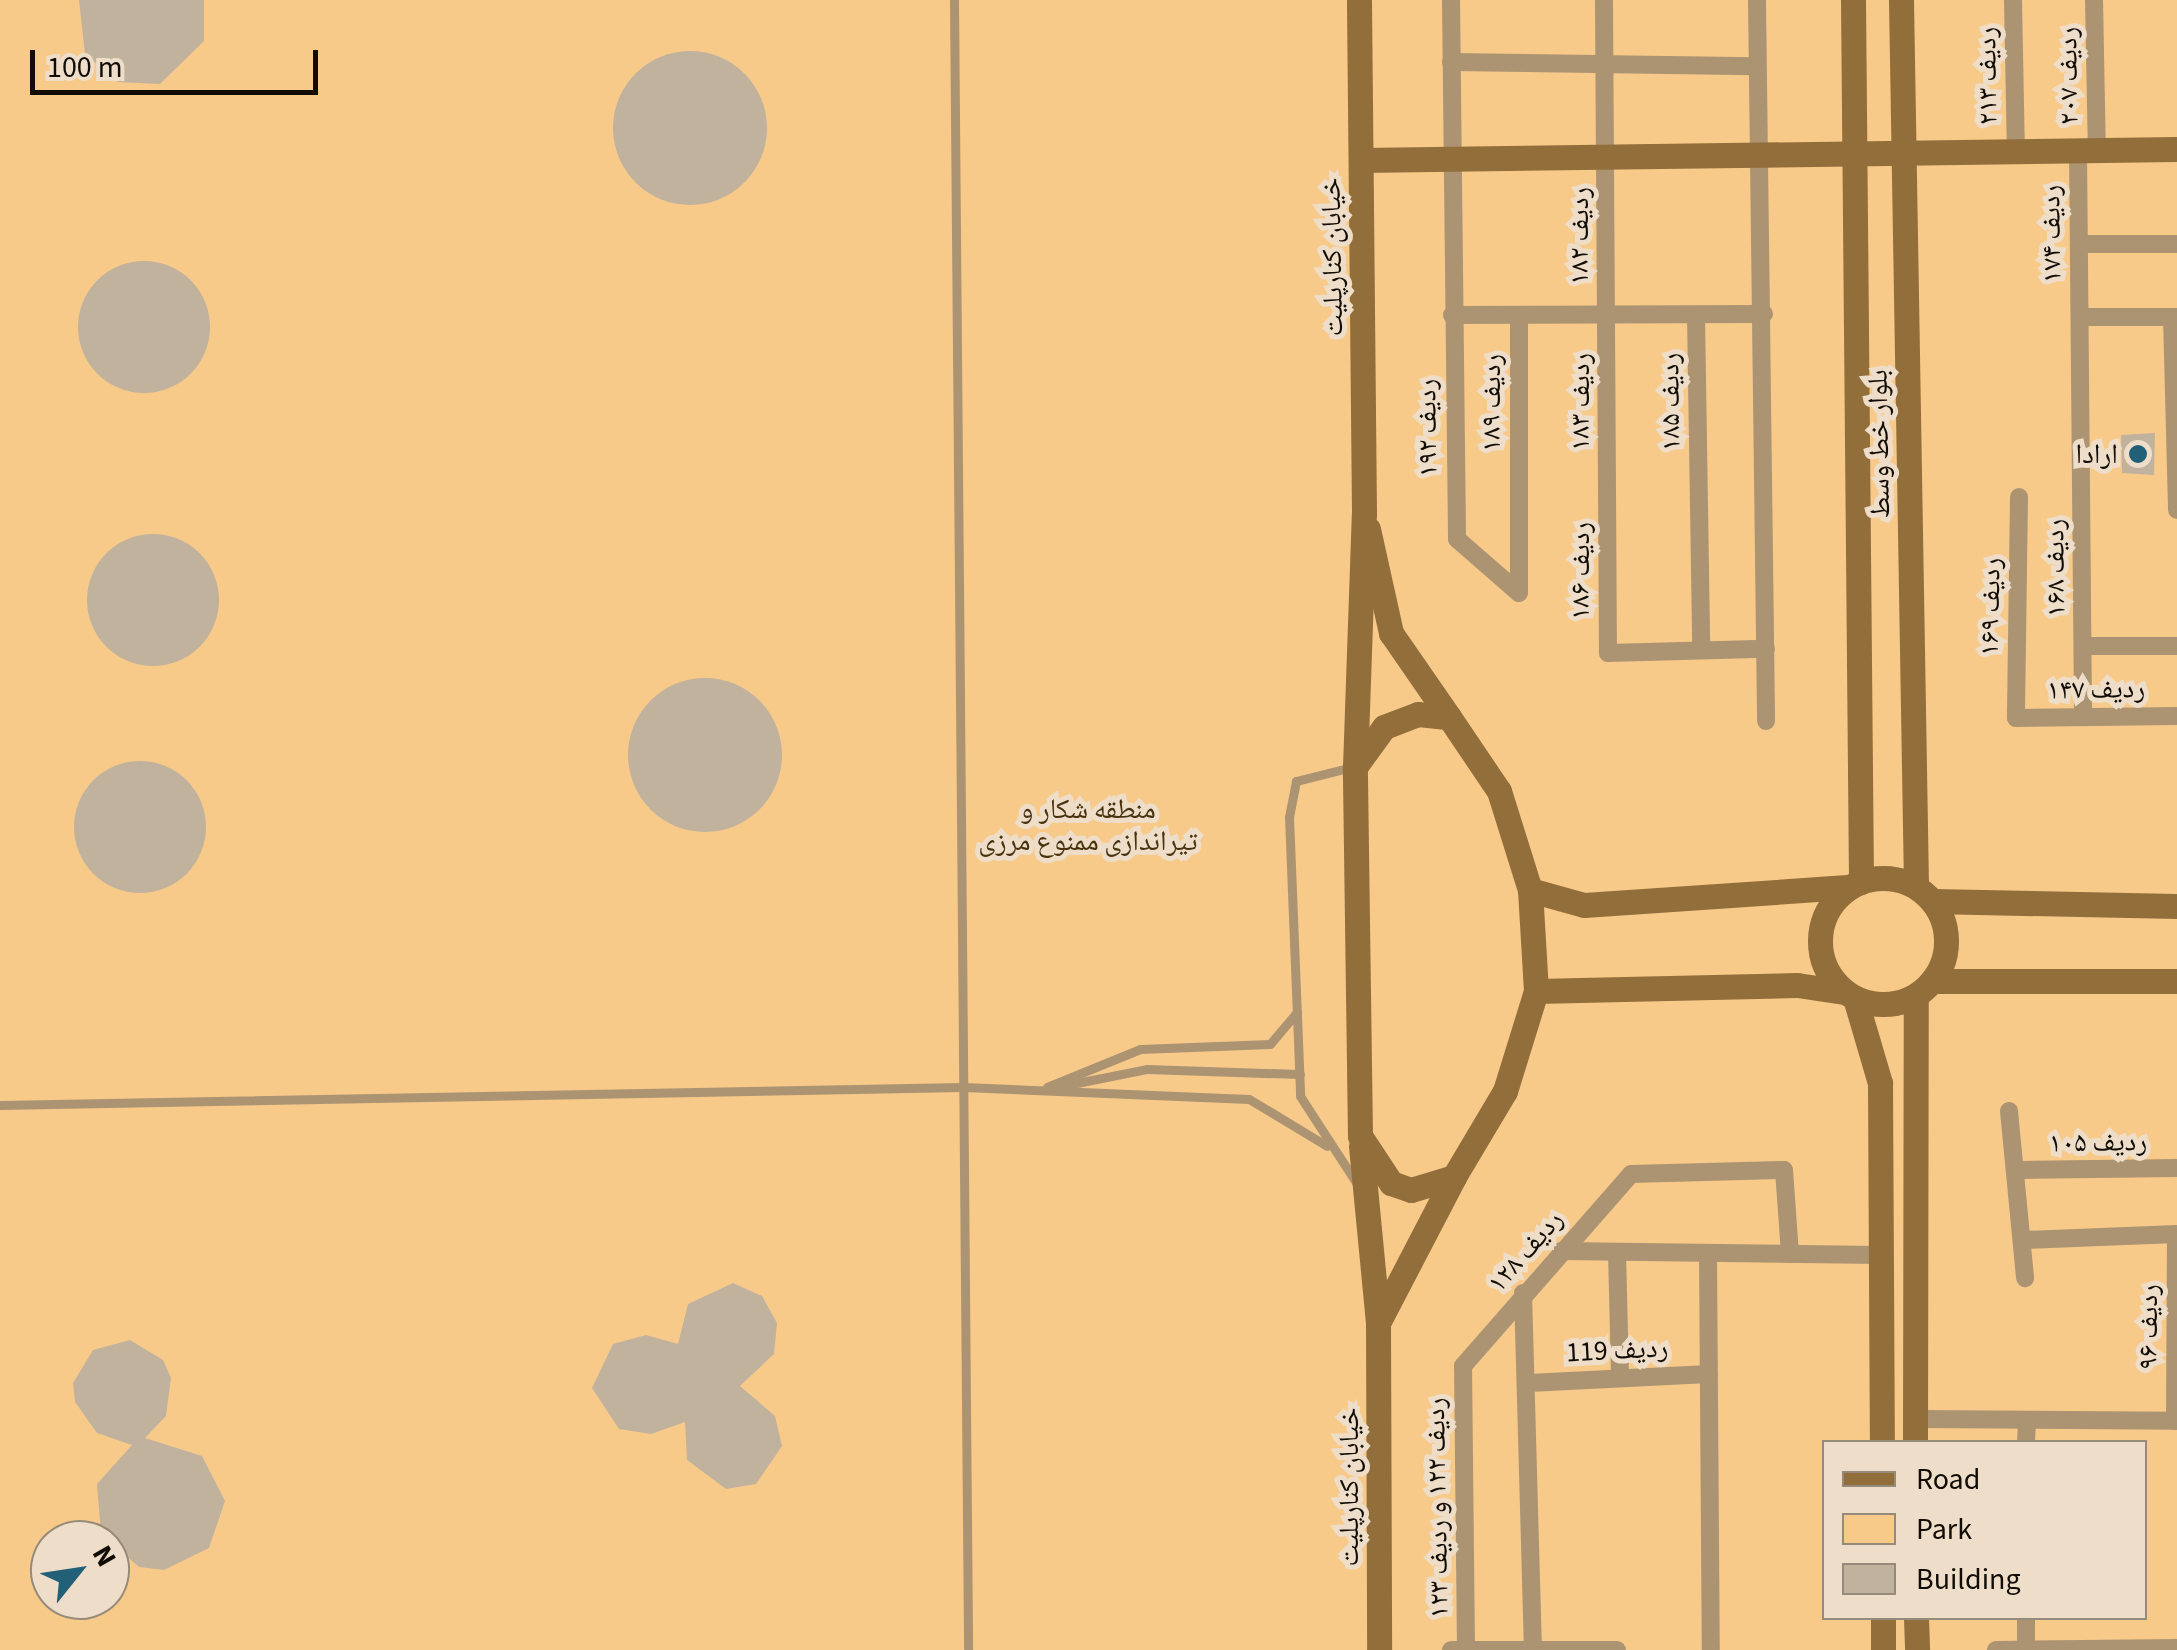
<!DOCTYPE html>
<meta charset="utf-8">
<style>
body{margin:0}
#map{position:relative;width:2177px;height:1650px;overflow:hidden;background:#eedec9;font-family:"Source Sans 3","Noto Naskh Arabic",sans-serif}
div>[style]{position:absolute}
.green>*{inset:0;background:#f8ca8a}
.building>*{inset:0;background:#c1b29d}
.round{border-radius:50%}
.lane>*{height:9px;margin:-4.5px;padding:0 4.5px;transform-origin:4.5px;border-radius:4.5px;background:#ac9473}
.street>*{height:18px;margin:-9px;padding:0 9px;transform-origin:9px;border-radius:9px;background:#ac9473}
.secondary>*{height:25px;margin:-12.5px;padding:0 12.5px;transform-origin:12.5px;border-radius:12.5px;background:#926e3b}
.secondary>.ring{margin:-12.5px;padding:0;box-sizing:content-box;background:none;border:25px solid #926e3b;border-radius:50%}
.dots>*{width:28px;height:28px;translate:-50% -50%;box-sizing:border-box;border:5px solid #eedec9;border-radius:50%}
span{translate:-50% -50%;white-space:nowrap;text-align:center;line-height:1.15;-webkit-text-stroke:10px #eedec9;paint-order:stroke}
.street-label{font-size:28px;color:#110c05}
.poi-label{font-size:28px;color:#110c05}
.right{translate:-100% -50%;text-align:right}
.park-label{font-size:28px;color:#49320e}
.legend{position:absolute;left:1822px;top:1440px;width:325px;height:180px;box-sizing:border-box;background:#eedec9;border:2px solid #968a7b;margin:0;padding:12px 18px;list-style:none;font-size:30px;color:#110c05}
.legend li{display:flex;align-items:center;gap:20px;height:50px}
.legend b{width:50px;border:2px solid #968a7b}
.north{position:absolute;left:30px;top:1520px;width:100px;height:100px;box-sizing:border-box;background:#eedec9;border:2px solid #968a7b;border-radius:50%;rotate:60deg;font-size:28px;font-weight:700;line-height:40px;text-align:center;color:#110c05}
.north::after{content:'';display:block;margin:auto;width:35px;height:45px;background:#216076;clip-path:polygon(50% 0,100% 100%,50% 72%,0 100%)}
.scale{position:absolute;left:30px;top:50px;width:288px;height:45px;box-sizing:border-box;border:5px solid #110c05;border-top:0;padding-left:12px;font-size:30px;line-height:35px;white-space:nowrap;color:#110c05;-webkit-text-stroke:8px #eedec9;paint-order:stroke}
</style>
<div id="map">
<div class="green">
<div style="clip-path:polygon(evenodd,0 0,2177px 0,2177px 1650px,0 1650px,0 0,1824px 1442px,2144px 1442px,2144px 1618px,1824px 1618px,1824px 1442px,0 0,50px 1540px,110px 1540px,110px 1600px,50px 1600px,50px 1540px)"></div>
</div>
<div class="building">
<div style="clip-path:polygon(79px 0,204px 0,204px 41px,160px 84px,118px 82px,85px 54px)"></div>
<div class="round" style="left:613px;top:51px;width:154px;height:154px"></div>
<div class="round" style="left:78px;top:261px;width:132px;height:132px"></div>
<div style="clip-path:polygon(2155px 433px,2154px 475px,2122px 473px,2121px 435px)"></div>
<div class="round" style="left:87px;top:534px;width:132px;height:132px"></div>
<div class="round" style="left:628px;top:678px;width:154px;height:154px"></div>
<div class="round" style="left:74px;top:761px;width:132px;height:132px"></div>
<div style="clip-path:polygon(733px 1283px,762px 1296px,777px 1323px,774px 1354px,740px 1386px,775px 1416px,782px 1446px,756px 1484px,726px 1489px,687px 1460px,685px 1422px,651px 1434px,619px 1429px,592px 1388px,613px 1344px,646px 1335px,678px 1344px,688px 1304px)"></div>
<div style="clip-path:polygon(130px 1340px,163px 1360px,171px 1378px,166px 1416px,145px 1438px,202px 1456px,225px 1501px,209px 1548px,164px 1570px,139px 1567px,101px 1534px,97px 1484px,132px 1445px,97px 1433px,75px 1402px,73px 1383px,93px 1350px)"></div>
</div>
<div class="lane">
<div style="left:954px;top:0;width:1650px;rotate:89.51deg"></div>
<div style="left:1352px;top:767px;width:58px;rotate:166deg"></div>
<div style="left:1296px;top:781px;width:37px;rotate:101deg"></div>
<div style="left:1289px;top:817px;width:279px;rotate:87.7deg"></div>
<div style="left:1300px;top:1096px;width:108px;rotate:57deg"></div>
<div style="left:1062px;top:1086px;width:87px;rotate:-11.3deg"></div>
<div style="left:1147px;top:1069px;width:153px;rotate:1.9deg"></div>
<div style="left:1047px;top:1087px;width:100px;rotate:-22.2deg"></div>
<div style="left:1140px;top:1049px;width:130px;rotate:-2.2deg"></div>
<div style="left:1270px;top:1044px;width:42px;rotate:-49.8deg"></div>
<div style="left:0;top:1105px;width:963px;rotate:-1.07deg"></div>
<div style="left:963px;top:1087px;width:286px;rotate:2.4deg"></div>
<div style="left:1249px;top:1099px;width:91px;rotate:31.1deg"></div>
</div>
<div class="street">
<div style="left:1451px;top:0;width:539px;rotate:89.36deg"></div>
<div style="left:1457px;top:539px;width:82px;rotate:41.1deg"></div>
<div style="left:1604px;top:0;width:653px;rotate:89.65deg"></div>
<div style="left:1608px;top:653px;width:158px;rotate:-1.5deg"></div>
<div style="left:1757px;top:0;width:721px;rotate:89.28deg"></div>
<div style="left:2013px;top:0;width:150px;rotate:88.9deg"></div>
<div style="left:2094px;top:0;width:150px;rotate:88.9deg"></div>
<div style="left:1451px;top:62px;width:305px;rotate:0.8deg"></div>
<div style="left:2078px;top:150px;width:566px;rotate:89.49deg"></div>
<div style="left:2079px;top:244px;width:98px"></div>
<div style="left:1452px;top:315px;width:312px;rotate:-0.2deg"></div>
<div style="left:1519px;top:315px;width:278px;rotate:90deg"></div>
<div style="left:1696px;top:315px;width:334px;rotate:89.1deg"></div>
<div style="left:2080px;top:317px;width:97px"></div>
<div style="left:2172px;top:317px;width:193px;rotate:88.5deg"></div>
<div style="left:2019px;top:497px;width:221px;rotate:90.8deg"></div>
<div style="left:2016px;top:718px;width:161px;rotate:-0.7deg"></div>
<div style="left:2083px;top:646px;width:94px"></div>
<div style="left:2009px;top:1111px;width:168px;rotate:84.5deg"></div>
<div style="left:2020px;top:1170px;width:157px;rotate:-0.7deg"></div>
<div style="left:2023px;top:1240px;width:154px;rotate:-2.2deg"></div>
<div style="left:1561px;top:1251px;width:320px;rotate:0.7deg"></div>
<div style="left:1617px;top:1252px;width:125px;rotate:88.6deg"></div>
<div style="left:1708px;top:1253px;width:397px;rotate:89.6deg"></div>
<div style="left:1523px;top:1293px;width:357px;rotate:88.4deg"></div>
<div style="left:1529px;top:1383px;width:180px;rotate:-2.9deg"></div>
<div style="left:1915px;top:1419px;width:262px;rotate:0.4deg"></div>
<div style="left:2175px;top:1421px;width:187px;rotate:-89.7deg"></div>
<div style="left:2026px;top:1442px;width:22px;rotate:-87deg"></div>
<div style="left:1451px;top:1650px;width:166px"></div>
<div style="left:1466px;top:1650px;width:284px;rotate:-90.6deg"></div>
<div style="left:1463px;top:1366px;width:255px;rotate:-48.8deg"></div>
<div style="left:1631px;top:1174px;width:153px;rotate:-1.5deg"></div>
<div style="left:1784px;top:1170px;width:84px;rotate:85.9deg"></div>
<div style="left:1996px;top:1650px;width:181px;rotate:-0.6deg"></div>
<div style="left:2026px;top:1650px;width:32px;rotate:-90deg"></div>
</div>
<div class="secondary">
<div style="left:1853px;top:0;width:882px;rotate:89.48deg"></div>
<div style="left:1901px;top:0;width:887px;rotate:89.03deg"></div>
<div style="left:1361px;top:160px;width:816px;rotate:-0.77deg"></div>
<div style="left:1368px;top:529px;width:107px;rotate:77.5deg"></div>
<div style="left:1391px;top:633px;width:102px;rotate:55.4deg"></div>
<div style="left:1355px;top:767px;width:49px;rotate:-54.1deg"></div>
<div style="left:1384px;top:727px;width:36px;rotate:-21deg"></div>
<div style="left:1418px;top:714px;width:31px;rotate:6deg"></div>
<div style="left:1449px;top:717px;width:89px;rotate:56deg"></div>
<div style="left:1499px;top:791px;width:104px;rotate:72.6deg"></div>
<div style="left:1530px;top:890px;width:101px;rotate:86.6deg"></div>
<div style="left:1536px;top:991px;width:105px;rotate:107.2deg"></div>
<div style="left:1505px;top:1091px;width:100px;rotate:120.7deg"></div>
<div style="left:1454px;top:1177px;width:45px;rotate:163.2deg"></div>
<div style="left:1411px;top:1190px;width:21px;rotate:-161deg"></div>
<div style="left:1391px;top:1183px;width:56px;rotate:-123.4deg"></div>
<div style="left:1360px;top:1136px;width:369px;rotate:-90.8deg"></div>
<div style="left:1355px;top:767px;width:253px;rotate:-88deg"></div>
<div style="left:1364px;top:514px;width:514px;rotate:-90.56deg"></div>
<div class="ring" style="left:1820px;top:878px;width:101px;height:101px"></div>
<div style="left:1530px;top:890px;width:56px;rotate:15.5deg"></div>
<div style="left:1584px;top:905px;width:267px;rotate:-3.9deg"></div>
<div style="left:1932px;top:901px;width:245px;rotate:1.2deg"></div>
<div style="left:1932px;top:981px;width:245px"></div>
<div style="left:1536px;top:991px;width:261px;rotate:-1.3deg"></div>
<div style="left:1797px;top:985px;width:49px;rotate:8.3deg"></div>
<div style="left:1855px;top:998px;width:89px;rotate:73.6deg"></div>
<div style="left:1880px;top:1083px;width:359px;rotate:89.7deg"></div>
<div style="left:1361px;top:1146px;width:178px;rotate:84.5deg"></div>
<div style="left:1378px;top:1323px;width:327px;rotate:89.8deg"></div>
<div style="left:1378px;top:1323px;width:165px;rotate:-62.5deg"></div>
<div style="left:1915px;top:1442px;width:446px;rotate:-89.9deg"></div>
<div style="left:1883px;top:1618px;width:32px;rotate:90deg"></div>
<div style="left:1916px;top:1618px;width:32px;rotate:88deg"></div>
</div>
<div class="dots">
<div style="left:2138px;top:454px;background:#216076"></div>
</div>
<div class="street-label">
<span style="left:1987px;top:76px;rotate:-91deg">ردیف ۲۱۳</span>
<span style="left:2068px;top:76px;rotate:-91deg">ردیف ۲۰۷</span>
<span style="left:2051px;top:234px;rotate:-91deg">ردیف ۱۷۴</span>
<span style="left:1579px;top:236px;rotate:-90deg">ردیف ۱۸۲</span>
<span style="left:1332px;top:257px;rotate:-91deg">خیابان کنارپلیت</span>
<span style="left:1580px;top:402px;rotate:-90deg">ردیف ۱۸۳</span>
<span style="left:1670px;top:402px;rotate:-91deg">ردیف ۱۸۵</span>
<span style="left:1491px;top:403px;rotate:-90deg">ردیف ۱۸۹</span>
<span style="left:1427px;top:428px;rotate:-91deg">ردیف ۱۹۲</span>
<span style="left:1879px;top:444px;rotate:-91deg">بلوار خط وسط</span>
<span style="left:2055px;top:568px;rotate:-91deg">ردیف ۱۶۸</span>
<span style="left:1580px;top:571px;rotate:-90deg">ردیف ۱۸۶</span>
<span style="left:1990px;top:607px;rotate:-89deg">ردیف ۱۶۹</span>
<span style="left:2096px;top:689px;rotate:-1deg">ردیف ۱۴۷</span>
<span style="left:2098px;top:1142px;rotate:-1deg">ردیف ۱۰۵</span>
<span style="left:1525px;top:1251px;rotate:-49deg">ردیف ۱۲۸</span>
<span style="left:2148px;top:1327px;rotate:-90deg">ردیف ۹۶</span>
<span style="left:1617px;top:1350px;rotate:-3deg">ردیف 119</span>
<span style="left:1349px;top:1487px;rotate:-90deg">خیابان کنارپلیت</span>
<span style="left:1437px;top:1508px;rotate:-91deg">ردیف ۱۲۲ و ردیف ۱۲۳</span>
</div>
<div class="poi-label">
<span class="right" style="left:2118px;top:454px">ارادا</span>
</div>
<div class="park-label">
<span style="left:1088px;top:825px">منطقه شکار و<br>تیراندازی ممنوع مرزی</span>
</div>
<ul class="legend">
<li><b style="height:12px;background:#926e3b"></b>Road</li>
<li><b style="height:28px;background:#f8ca8a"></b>Park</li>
<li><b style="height:28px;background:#c1b29d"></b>Building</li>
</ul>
<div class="north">N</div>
<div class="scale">100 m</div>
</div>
